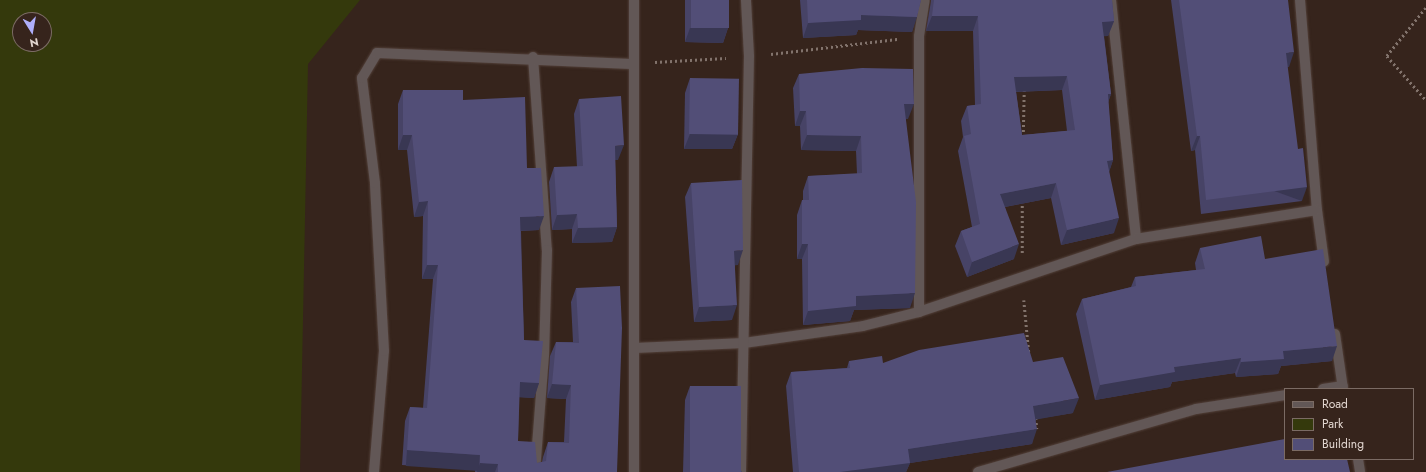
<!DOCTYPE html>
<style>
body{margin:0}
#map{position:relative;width:1426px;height:472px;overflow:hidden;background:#36241c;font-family:Jost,sans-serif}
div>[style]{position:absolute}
.green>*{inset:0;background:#34390c}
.path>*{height:2.5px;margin-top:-1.25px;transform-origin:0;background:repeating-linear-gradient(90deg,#82736c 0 2px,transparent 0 5px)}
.roads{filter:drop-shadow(0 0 1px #524039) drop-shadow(0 0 1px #524039)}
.minor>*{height:10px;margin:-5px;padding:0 5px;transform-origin:5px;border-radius:5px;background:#625756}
.tertiary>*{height:10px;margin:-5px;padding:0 5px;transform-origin:5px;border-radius:5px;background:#625756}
.wall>*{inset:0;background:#474366}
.shaded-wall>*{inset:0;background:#393753;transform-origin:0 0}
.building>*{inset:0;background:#524e77;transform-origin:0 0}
span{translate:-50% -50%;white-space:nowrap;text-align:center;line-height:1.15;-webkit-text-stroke:3px #36241c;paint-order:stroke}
.legend{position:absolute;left:1284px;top:388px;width:130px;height:72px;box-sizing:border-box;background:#36241c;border:1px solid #7b6b64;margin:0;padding:5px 7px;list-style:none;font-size:12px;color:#e2d6d0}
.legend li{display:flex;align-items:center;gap:8px;height:20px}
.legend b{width:20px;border:1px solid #7b6b64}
.north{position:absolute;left:12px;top:12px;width:40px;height:40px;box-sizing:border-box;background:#36241c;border:1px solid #7b6b64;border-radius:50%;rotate:169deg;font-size:11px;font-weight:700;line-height:16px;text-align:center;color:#e2d6d0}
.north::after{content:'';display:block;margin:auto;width:14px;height:18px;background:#aeaefa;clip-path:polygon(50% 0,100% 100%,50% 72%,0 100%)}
</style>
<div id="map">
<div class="green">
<div style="clip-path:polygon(evenodd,0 0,360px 0,308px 64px,300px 472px,0 472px,0 0,20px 20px,44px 20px,44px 44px,20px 44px,20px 20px)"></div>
</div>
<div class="path">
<div style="left:1426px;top:8px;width:62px;rotate:129.1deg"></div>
<div style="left:1387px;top:56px;width:59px;rotate:48.4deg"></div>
<div style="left:771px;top:54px;width:127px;rotate:-6.8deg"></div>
<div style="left:655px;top:62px;width:71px;rotate:-3.2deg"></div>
<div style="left:1023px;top:137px;width:49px;rotate:-88.8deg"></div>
<div style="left:1022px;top:253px;width:53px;rotate:-90deg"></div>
<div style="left:1024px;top:300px;width:53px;rotate:84.6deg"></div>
<div style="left:1036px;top:418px;width:11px;rotate:85deg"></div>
</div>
<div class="roads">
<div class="minor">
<div style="left:1111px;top:0;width:240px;rotate:84deg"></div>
<div style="left:1300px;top:0;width:211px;rotate:85.4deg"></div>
<div style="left:1317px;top:210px;width:52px;rotate:82.3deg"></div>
<div style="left:533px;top:57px;width:194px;rotate:85.9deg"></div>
<div style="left:547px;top:250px;width:105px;rotate:91.6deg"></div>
<div style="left:544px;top:355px;width:117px;rotate:94.4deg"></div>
<div style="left:919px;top:312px;width:276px;rotate:-90deg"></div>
<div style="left:919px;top:36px;width:36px;rotate:-81deg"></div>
<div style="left:1335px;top:334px;width:56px;rotate:81.7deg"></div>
<div style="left:635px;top:348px;width:109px;rotate:-2.6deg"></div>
<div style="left:744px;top:343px;width:120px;rotate:-8.1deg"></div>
<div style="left:863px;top:326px;width:58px;rotate:-14deg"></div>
<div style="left:919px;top:312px;width:229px;rotate:-18.6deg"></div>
<div style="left:1136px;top:239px;width:183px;rotate:-9.1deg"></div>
<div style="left:1323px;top:389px;width:20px;rotate:-9deg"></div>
<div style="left:1358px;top:459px;width:13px;rotate:81deg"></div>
<div style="left:374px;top:472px;width:121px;rotate:-85.3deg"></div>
<div style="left:384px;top:351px;width:168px;rotate:-93.1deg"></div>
<div style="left:375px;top:183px;width:106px;rotate:-97.1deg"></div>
<div style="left:362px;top:78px;width:29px;rotate:-59deg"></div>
<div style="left:377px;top:53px;width:255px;rotate:2.5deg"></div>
<div style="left:741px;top:472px;width:416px;rotate:-88.9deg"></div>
<div style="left:749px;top:56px;width:56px;rotate:-93.1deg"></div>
<div style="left:978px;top:472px;width:227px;rotate:-16.1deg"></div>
<div style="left:1196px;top:409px;width:90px;rotate:-8.9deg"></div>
</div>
<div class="tertiary">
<div style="left:634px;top:472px;width:472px;rotate:-90deg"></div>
</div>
</div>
<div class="wall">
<div style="clip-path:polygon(685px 0,729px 0,728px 28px,723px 43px,685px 42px)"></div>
<div style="clip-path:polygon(800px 0,921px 0,912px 32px,858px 30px,856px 35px,803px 38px)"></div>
<div style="clip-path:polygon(evenodd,931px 0,1112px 0,1114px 21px,1108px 36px,1104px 36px,1111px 94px,1108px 102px,1113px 160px,1109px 172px,1114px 233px,1061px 245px,1051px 198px,1005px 207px,1014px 259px,967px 277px,955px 246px,961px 231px,972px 227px,958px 151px,963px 137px,961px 121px,967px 106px,975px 105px,973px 31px,926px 31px,931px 1px,931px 0,1062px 90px,1067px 131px,1022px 135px,1016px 92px,1062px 90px)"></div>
<div style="clip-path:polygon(1171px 0,1288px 0,1289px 67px,1287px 67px,1302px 201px,1201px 214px,1195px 150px,1191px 151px)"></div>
<div style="clip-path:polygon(799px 74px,908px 119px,906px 119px,910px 308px,854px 310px,850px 321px,803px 325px,802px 259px,797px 259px,797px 215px,802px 200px,803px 200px,803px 191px,808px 176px,857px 174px,856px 151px,801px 150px,800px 126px,795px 126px,793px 88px)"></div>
<div style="clip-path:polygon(690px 78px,738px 134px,732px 149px,684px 149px,685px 93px)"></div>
<div style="clip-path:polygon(403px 90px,463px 100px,527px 168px,539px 230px,521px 231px,524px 340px,539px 383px,534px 398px,519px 397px,518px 441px,537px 463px,542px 462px,543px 457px,548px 442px,564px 442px,566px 399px,547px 398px,550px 356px,556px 342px,573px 342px,571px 302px,576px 288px,617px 472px,475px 472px,475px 470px,402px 465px,405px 421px,410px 407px,423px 408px,433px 279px,422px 279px,423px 216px,414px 217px,407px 150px,398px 150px,398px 104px)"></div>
<div style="clip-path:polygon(579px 99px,618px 160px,615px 160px,617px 227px,612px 242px,572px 243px,572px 229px,552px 230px,549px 182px,554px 167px,577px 167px,574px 114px)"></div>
<div style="clip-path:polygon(691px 183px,738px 265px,735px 265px,732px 320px,694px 322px,685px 197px)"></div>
<div style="clip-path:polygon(1200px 248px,1265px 259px,1332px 361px,1281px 366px,1278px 374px,1236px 377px,1235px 373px,1172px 382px,1170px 387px,1095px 400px,1076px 314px,1082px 299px,1131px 287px,1135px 277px,1196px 270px,1195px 263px)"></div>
<div style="clip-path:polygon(849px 361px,883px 363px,1033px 362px,1073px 413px,1036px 419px,1032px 444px,910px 463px,906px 472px,793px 472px,786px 386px,791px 372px,847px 368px)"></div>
<div style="clip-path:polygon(690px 386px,742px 472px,683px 472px,685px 400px)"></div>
</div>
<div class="shaded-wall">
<div style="clip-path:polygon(861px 15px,917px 17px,912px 32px,858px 30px,856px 35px,803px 38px,808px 23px)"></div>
<div style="clip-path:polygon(932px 16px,978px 16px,973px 31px,926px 31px)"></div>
<div style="clip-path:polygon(1114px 21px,1108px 36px,1096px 37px,1102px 22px)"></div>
<div style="clip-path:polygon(690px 28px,728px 28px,723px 43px,685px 42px)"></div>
<div style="clip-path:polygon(1294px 52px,1289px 67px,1280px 68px,1286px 53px)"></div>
<div style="clip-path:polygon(1067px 76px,1062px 90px,1008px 92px,1014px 77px)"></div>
<div style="clip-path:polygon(1108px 94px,1111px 94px,1106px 109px)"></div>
<div style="clip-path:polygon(904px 104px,914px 104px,908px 119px,899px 119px)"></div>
<div style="clip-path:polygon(800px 111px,806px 111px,800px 126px,795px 126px)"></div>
<div style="clip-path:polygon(690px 134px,738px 134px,732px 149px,684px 149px)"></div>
<div style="clip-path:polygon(403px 135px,412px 135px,407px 150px,398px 150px)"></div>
<div style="clip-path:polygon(807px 135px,861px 136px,856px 151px,801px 150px)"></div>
<div style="clip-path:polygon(1197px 136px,1200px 136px,1195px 150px,1191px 151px)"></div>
<div style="clip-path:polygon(624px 145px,618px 160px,610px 160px,615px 146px)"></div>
<div style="clip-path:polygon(1113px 160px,1108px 175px,1107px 161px)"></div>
<div style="clip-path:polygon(1056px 183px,1051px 198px,994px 209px,1000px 194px)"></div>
<div style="left:1307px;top:187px;width:15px;height:102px;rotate:110deg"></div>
<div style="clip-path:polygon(428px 201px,423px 216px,414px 217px,419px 202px)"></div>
<div style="clip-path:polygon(577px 214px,572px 229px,552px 230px,557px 215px)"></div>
<div style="clip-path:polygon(544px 216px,539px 230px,515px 231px,520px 217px)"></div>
<div style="clip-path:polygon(1119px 218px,1114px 233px,1061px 245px,1067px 230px)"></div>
<div style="clip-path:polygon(617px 227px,612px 242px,572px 243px,578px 228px)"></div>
<div style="clip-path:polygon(802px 244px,808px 244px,802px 259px,797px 259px)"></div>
<div style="clip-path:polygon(1019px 244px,1014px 259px,967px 277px,972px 262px)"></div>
<div style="clip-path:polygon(743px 250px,738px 265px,729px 266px,734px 251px)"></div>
<div style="clip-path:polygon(427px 265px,438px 265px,433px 279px,422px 279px)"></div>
<div style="clip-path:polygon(915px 293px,910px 308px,854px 310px,850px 321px,803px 325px,808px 311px,856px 296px)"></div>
<div style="clip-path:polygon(737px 305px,732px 320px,694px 322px,699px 307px)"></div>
<div style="clip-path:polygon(1337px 346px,1332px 361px,1281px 366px,1278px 374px,1236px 377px,1241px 362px,1283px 351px)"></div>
<div style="clip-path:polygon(1241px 358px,1235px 373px,1172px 382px,1170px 387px,1095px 400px,1100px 385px,1174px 367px)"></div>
<div style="clip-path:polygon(520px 382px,539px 383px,534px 398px,515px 397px)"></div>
<div style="clip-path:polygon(552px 384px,571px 385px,566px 399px,547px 398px)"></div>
<div style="clip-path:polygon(1079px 398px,1073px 413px,1028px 421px,1033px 406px)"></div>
<div style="clip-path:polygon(1037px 429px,1032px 444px,910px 463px,906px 472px,840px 472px,908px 449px)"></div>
<div style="left:407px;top:450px;width:73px;height:16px;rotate:4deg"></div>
<div style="clip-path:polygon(480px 463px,498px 464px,495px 472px,477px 472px)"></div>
</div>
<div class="building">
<div style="left:691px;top:0;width:38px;height:28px"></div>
<div style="clip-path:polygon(807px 0,921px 0,917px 17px,861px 15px,861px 20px,808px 23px)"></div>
<div style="clip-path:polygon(evenodd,934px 0,1112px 0,1114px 21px,1102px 22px,1111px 94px,1108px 94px,1113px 160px,1107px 161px,1119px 218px,1067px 230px,1056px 183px,1000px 194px,1019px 244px,972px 262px,961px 231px,980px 224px,964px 136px,971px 134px,967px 106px,981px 104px,978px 16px,932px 16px,934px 0,1067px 76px,1075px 130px,1022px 135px,1014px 77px,1067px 76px)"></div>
<div style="clip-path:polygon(1179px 0,1288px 0,1294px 52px,1286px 53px,1298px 149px,1303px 148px,1307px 187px,1206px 200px,1200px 136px,1197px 136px)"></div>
<div style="clip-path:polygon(862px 68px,913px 69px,914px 104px,904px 104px,916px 202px,915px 293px,856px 296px,856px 306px,808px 311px,808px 244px,802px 244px,802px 200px,809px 200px,808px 176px,862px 173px,861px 136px,807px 135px,806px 111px,800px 111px,799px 74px)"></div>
<div style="left:690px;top:78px;width:49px;height:56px;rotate:1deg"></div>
<div style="clip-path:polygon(403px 90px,463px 90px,463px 100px,525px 97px,527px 168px,541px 168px,544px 216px,520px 217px,524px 340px,543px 341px,539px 383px,520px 382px,518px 441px,535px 442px,537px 463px,546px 461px,548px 442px,569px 443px,571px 385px,552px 384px,556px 342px,579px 343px,576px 288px,620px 286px,622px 328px,617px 472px,498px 472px,498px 464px,480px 463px,480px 455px,407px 450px,410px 407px,427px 408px,438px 265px,427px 265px,428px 201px,419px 202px,412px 135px,403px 135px)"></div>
<div style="clip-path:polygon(621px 96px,624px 145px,615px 146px,617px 227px,578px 228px,577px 214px,557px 215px,554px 167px,583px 166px,579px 99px)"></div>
<div style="clip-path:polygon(742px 180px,743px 250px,734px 251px,737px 305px,699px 307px,691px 183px)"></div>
<div style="clip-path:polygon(1261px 236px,1265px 259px,1323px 249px,1337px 346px,1283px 351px,1284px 359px,1241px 362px,1241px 358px,1174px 367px,1175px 372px,1100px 385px,1082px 299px,1136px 286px,1135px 277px,1205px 269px,1200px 248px)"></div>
<div style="clip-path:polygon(1024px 333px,1033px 362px,1063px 357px,1079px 398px,1033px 406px,1037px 429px,908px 449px,910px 463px,840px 472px,799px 472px,791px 372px,850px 368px,849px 361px,882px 356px,883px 363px,919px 350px)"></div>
<div style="left:690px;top:386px;width:51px;height:86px"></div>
<div style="clip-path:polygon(1285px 439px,1285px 459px,1347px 459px,1350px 472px,1107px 472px)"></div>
</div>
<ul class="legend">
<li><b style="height:5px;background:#625756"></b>Road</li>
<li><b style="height:11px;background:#34390c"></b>Park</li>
<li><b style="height:11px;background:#524e77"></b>Building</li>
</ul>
<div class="north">N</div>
</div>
